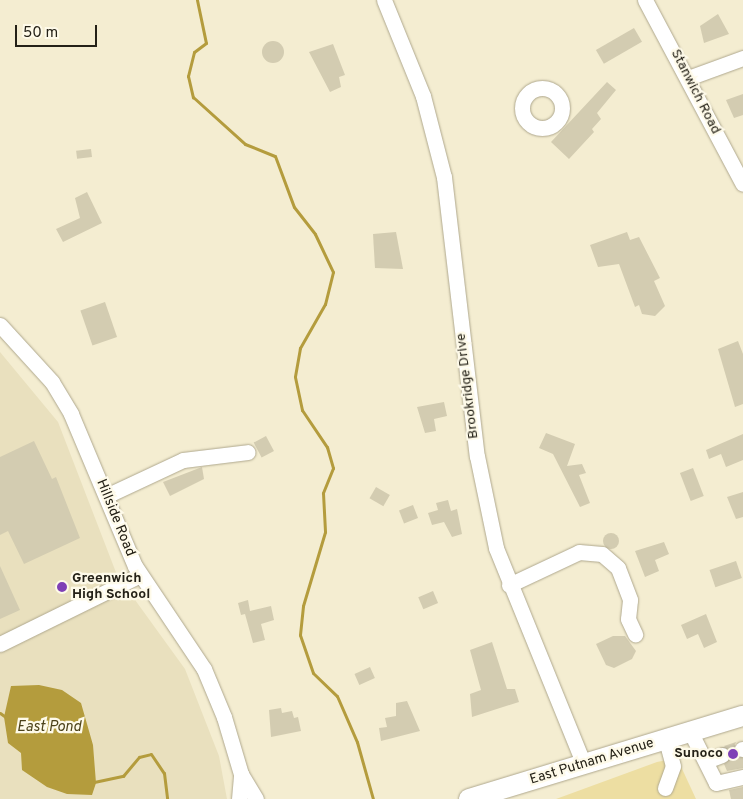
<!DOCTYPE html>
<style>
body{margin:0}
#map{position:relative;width:743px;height:799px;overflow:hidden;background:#f4edd1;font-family:Overpass,sans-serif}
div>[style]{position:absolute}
.built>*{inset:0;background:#e9e0be}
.green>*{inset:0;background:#eddea2}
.water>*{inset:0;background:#b49c3d}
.stream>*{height:3px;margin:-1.5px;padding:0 1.5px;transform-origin:1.5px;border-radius:1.5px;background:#b49c3d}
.building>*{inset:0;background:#d3ccb1;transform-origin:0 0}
.round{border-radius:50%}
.minor-tunnel>*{height:15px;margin-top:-7.5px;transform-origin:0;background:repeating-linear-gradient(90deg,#cac4ac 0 15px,transparent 0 23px)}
.roads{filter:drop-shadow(0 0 1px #afa88e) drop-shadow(0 0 1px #afa88e)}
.minor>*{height:15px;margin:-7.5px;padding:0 7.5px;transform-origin:7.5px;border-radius:7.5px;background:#fff}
.minor>.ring{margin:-7.5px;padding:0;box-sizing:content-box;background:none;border:15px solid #fff;border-radius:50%}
.major>*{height:20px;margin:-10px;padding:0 10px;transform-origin:10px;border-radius:10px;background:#fff}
.dots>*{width:14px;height:14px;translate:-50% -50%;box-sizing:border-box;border:2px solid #fefae9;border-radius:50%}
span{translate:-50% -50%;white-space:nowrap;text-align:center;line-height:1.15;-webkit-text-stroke:4.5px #fefae9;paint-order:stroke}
.street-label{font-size:14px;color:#242117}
.poi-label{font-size:14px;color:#242117;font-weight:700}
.left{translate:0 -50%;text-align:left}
.right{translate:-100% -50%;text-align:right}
.water-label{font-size:15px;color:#4c421a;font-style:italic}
.scale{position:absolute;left:15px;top:25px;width:82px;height:22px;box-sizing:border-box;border:2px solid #242117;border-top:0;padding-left:6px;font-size:15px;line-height:18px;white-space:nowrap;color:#242117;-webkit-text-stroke:4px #fefae9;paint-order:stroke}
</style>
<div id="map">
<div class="built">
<div style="clip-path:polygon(0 352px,58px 422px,117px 575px,185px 669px,219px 756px,227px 799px,0 799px)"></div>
</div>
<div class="green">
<div style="clip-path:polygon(677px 758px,696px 799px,556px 799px,657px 762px)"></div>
</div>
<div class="water">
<div style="clip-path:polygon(39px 685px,62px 690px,81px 703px,93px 745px,96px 783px,92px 795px,67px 794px,47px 787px,22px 770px,21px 753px,8px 743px,4px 717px,11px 686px)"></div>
</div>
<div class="stream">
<div style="left:197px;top:0;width:44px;rotate:78.2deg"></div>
<div style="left:206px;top:43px;width:15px;rotate:143deg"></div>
<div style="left:194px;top:52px;width:25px;rotate:104deg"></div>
<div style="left:188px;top:76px;width:22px;rotate:77deg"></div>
<div style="left:193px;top:97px;width:70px;rotate:42.1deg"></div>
<div style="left:245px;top:144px;width:32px;rotate:22deg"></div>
<div style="left:275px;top:156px;width:54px;rotate:69.6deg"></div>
<div style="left:294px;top:207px;width:34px;rotate:52deg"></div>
<div style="left:315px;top:234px;width:42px;rotate:64.7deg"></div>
<div style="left:333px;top:272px;width:33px;rotate:104deg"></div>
<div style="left:325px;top:304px;width:51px;rotate:119.6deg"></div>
<div style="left:300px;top:348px;width:29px;rotate:100deg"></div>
<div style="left:295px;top:377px;width:34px;rotate:78deg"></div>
<div style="left:302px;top:410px;width:45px;rotate:56deg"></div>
<div style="left:327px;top:447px;width:22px;rotate:74deg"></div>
<div style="left:333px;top:468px;width:27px;rotate:112deg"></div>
<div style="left:323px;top:493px;width:39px;rotate:87deg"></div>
<div style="left:325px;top:532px;width:77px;rotate:106.6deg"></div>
<div style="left:303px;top:606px;width:29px;rotate:96deg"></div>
<div style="left:300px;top:635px;width:40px;rotate:71.1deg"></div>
<div style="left:313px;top:673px;width:33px;rotate:44deg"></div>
<div style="left:337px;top:696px;width:50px;rotate:66.5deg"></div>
<div style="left:357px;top:742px;width:59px;rotate:74.3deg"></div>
<div style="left:0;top:713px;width:9px;rotate:36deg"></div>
<div style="left:94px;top:782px;width:30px;rotate:-12deg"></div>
<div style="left:123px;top:776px;width:25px;rotate:-50deg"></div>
<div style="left:139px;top:757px;width:12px;rotate:-14deg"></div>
<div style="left:151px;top:754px;width:23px;rotate:56deg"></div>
<div style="left:164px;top:773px;width:26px;rotate:83deg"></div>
</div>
<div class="building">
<div style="clip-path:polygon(718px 14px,729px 34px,704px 43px,700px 26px)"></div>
<div style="left:634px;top:28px;width:16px;height:44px;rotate:60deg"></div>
<div class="round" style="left:262px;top:41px;width:22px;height:22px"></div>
<div style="clip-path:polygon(333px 44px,345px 75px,339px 77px,341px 87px,330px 92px,309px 52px)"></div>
<div style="clip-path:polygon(607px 82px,616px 90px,597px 113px,601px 119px,592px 129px,594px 132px,569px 159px,551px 142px)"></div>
<div style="clip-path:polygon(743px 94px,743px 115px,734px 118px,726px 100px)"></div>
<div style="left:91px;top:149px;width:8px;height:15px;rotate:83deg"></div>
<div style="clip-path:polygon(87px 192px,102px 223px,63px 242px,56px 229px,80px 218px,75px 198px)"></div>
<div style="clip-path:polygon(396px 232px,403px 269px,375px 268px,373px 234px)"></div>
<div style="clip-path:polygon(627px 232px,630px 240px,639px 237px,660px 278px,654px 281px,665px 306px,655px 316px,642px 314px,639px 305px,635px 307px,619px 264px,598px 267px,590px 245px)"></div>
<div style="left:105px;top:302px;width:37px;height:26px;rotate:71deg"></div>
<div style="clip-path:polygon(738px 341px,743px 354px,743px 404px,735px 407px,718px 349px)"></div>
<div style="clip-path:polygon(444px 402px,447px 416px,434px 419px,436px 431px,425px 433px,417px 407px)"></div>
<div style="clip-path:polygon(546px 433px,575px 444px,567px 466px,582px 464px,586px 473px,579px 475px,590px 503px,580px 507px,553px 454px,539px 448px)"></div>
<div style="clip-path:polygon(743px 434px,743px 460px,726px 467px,721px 454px,709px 459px,706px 450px)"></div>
<div style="left:266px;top:436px;width:17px;height:14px;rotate:62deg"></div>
<div style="clip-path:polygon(34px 441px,52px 479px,56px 477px,80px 538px,24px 564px,8px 531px,0 535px,0 457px)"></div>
<div style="clip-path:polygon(202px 467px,204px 479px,170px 496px,163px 482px)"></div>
<div style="left:693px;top:468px;width:30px;height:14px;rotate:69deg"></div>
<div style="left:376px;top:487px;width:16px;height:13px;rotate:30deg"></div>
<div style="clip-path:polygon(743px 492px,743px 517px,736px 519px,727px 497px)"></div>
<div style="clip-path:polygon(448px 500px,451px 511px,457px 509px,462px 534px,452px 537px,444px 522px,432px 525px,428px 513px,438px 510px,436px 503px)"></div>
<div style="left:413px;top:505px;width:14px;height:15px;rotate:69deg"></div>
<div class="round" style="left:603px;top:533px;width:16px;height:16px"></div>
<div style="clip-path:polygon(664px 542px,669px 554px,655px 560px,659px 571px,645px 577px,635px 551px)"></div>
<div style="left:736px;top:561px;width:18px;height:28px;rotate:71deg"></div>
<div style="clip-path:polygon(0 566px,20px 610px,0 619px)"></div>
<div style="left:433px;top:591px;width:13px;height:16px;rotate:67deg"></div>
<div style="clip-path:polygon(248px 600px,250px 611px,271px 606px,274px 620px,261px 624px,265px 640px,253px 643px,245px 614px,241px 615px,238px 603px)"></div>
<div style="clip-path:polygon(706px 614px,717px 642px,704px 648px,698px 634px,687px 639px,681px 625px)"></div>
<div style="clip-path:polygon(613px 636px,625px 636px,636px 651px,632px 659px,614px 668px,606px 665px,596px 644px)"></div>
<div style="clip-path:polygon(492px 642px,507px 689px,515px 689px,519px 702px,472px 717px,470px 694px,481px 690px,470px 650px)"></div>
<div style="left:370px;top:667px;width:12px;height:17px;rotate:66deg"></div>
<div style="clip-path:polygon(407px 701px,420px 731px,381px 741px,379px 728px,387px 727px,385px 718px,396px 716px,396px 703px)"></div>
<div style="clip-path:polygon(281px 708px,282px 713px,292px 711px,294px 718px,298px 717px,301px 731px,271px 737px,269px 710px)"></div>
<div style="clip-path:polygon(736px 742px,733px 749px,743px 758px,743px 768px,727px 771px,724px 764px,731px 752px,724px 746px)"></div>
<div style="clip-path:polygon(743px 787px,743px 799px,731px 799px,729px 790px)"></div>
</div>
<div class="minor-tunnel">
<div style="left:722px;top:755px;width:21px;rotate:-17deg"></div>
</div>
<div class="roads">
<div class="minor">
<div style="left:384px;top:0;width:104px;rotate:67.9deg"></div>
<div style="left:423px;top:96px;width:84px;rotate:75.5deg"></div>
<div style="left:444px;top:177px;width:281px;rotate:83.3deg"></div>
<div style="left:477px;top:456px;width:94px;rotate:78.3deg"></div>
<div style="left:496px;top:548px;width:234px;rotate:67.9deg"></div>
<div style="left:645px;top:0;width:208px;rotate:62deg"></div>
<div style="left:688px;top:78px;width:59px;rotate:-20deg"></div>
<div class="ring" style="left:522px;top:88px;width:25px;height:25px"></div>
<div style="left:0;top:325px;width:77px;rotate:47.6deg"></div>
<div style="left:52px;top:382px;width:37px;rotate:59deg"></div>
<div style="left:71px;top:414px;width:165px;rotate:67.2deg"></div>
<div style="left:135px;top:566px;width:124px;rotate:56.2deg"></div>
<div style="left:204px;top:669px;width:52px;rotate:67.4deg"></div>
<div style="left:224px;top:717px;width:59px;rotate:73.4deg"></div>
<div style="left:241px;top:774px;width:29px;rotate:59deg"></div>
<div style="left:106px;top:496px;width:85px;rotate:-25.1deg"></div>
<div style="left:183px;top:460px;width:65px;rotate:-7deg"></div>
<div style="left:509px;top:585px;width:77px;rotate:-25.2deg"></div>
<div style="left:579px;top:552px;width:23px;rotate:5deg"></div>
<div style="left:602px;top:554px;width:21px;rotate:41deg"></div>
<div style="left:618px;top:568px;width:34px;rotate:69deg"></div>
<div style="left:630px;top:600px;width:19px;rotate:96deg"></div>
<div style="left:628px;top:619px;width:17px;rotate:65deg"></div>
<div style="left:0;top:644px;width:156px;rotate:-26.2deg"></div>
<div style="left:690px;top:731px;width:58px;rotate:63.4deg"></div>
<div style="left:716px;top:783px;width:28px;rotate:-13deg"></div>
<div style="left:742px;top:749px;width:1px"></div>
<div style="left:706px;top:761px;width:17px;rotate:-21deg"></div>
<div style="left:665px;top:788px;width:23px;rotate:-70deg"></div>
<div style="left:673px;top:766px;width:28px;rotate:-105deg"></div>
<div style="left:239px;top:799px;width:25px;rotate:-85deg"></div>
</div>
<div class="major">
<div style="left:469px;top:799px;width:286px;rotate:-16.9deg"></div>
</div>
</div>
<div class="dots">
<div style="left:62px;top:587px;background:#7f40b6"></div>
<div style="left:733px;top:754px;background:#7f40b6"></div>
</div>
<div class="street-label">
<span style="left:695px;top:92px;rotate:63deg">Stanwich Road</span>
<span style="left:468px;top:386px;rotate:-97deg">Brookridge Drive</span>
<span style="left:115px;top:518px;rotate:68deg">Hillside Road</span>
<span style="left:592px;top:762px;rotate:-17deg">East Putnam Avenue</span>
</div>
<div class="poi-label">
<span class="left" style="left:72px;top:587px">Greenwich<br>High School</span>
<span class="right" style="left:723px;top:754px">Sunoco</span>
</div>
<div class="water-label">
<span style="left:49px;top:728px">East Pond</span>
</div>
<div class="scale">50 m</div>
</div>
